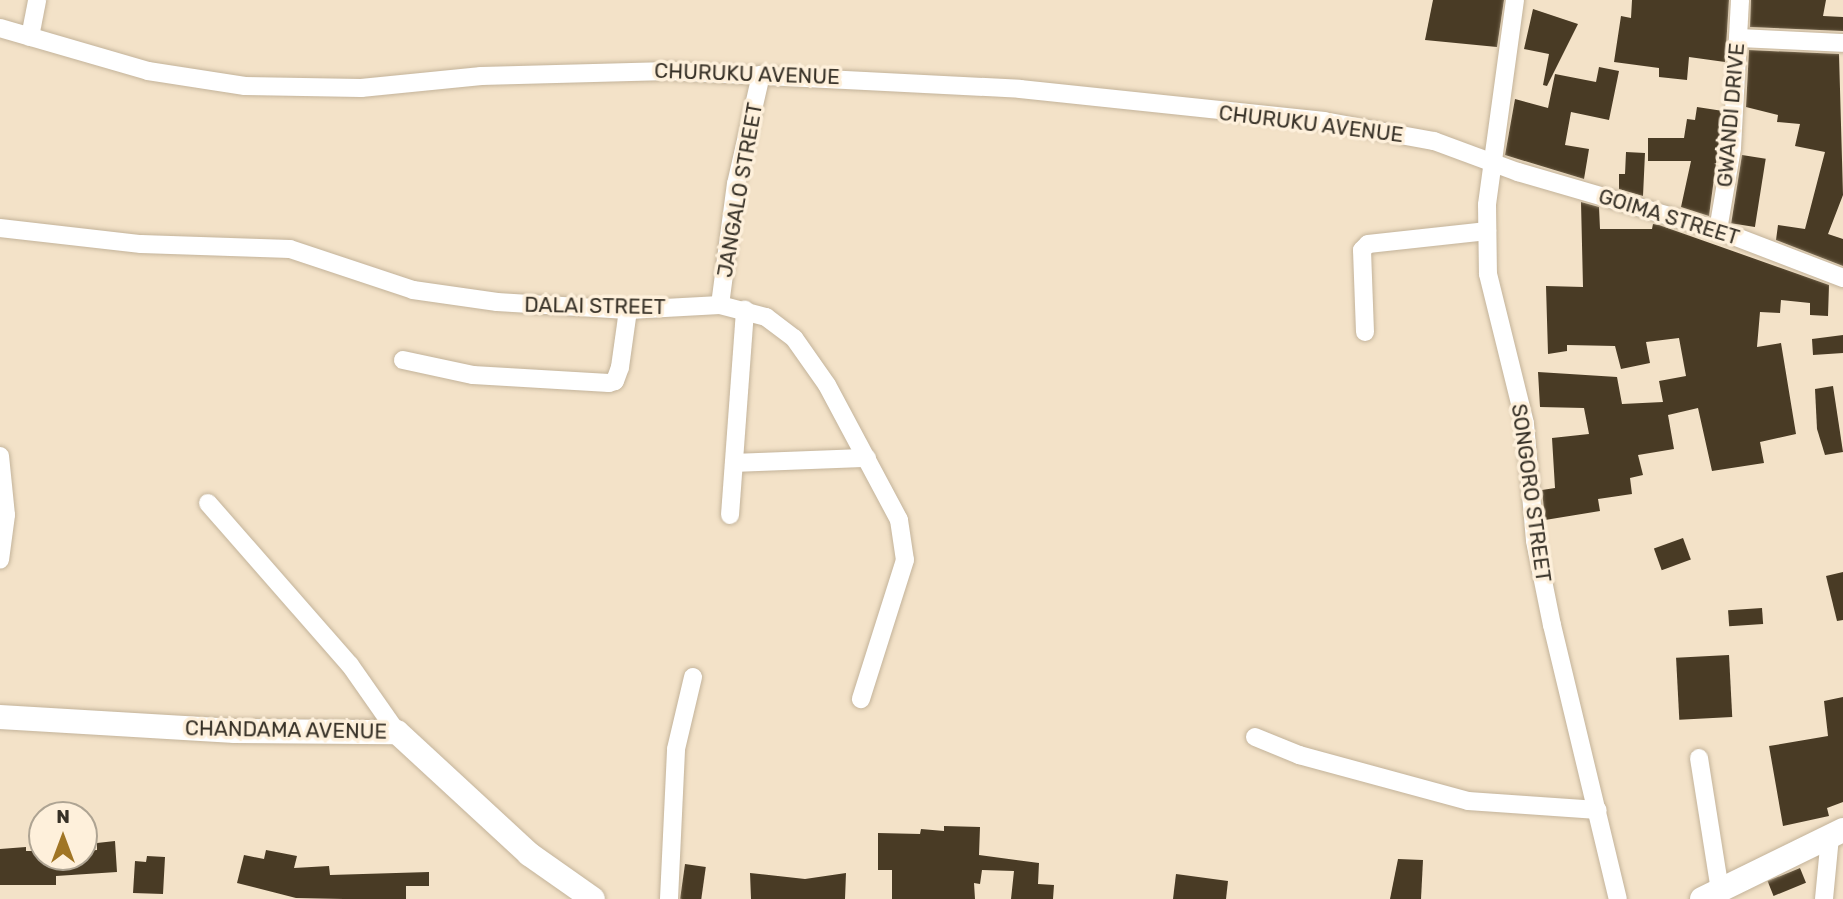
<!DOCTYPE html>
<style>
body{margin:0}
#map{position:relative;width:1843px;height:899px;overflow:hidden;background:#f3e2c8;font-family:Rubik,sans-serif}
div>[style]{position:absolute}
.building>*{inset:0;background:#493b25;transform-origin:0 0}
.roads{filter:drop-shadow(0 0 2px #c3b39a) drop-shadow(0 0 2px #c3b39a)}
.street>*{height:18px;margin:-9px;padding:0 9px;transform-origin:9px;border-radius:9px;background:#fff}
.secondary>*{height:24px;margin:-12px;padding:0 12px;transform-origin:12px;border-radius:12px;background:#fff}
span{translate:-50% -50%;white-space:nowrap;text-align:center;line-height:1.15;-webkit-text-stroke:7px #fef0db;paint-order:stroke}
.street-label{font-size:21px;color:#373127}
.north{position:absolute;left:28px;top:801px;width:70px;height:70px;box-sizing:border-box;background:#fef0db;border:2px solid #aea493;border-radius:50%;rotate:0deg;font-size:19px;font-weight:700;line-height:28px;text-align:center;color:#373127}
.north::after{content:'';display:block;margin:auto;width:24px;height:32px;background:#a07525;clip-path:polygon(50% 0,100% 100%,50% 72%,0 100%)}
</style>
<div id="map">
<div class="building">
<div style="clip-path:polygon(1433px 0,1504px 0,1497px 47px,1425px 40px)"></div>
<div style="clip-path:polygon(1632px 0,1729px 0,1725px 62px,1689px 57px,1687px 80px,1659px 77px,1659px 68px,1614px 62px,1621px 16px,1631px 18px)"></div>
<div style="clip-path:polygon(1751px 0,1826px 0,1823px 16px,1843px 17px,1843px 31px,1750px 27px)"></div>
<div style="clip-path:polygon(1533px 9px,1578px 24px,1547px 86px,1543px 85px,1549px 54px,1524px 49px)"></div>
<div style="clip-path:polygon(1749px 50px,1839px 54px,1843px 195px,1828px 234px,1843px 239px,1843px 266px,1776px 240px,1778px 225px,1805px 229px,1825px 152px,1795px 146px,1800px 124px,1777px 122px,1778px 115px,1746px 107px)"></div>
<div style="clip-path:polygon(1599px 67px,1619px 71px,1609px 120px,1571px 112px,1565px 145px,1589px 149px,1584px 179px,1505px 155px,1515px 99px,1548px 108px,1555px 74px,1596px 82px)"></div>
<div style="clip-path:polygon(1697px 107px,1723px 111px,1709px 216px,1681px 207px,1691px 161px,1648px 161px,1648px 138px,1684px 138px,1687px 119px,1695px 120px)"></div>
<div style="clip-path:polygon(1626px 152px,1645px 153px,1643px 196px,1619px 189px,1619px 174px,1625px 174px)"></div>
<div style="left:1742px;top:155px;width:24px;height:69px;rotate:9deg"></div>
<div style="clip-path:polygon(1581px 202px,1599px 207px,1600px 229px,1652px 229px,1653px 224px,1659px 225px,1829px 285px,1828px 316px,1810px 315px,1810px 303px,1781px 300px,1780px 313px,1760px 312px,1757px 347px,1781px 343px,1796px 434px,1760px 442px,1764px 463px,1712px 471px,1698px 408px,1668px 415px,1674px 449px,1638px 455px,1643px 475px,1630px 478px,1632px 494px,1598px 499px,1600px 511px,1545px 520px,1542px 490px,1555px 488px,1552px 438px,1589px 434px,1584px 408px,1540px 407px,1538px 372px,1617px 377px,1622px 404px,1663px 402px,1659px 381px,1686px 376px,1679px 338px,1646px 342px,1650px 363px,1621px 369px,1615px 346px,1567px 345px,1567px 351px,1548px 354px,1546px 286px,1583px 287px)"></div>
<div style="clip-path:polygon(1843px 335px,1843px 353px,1813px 355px,1812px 339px)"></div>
<div style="clip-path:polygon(1833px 386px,1843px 452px,1825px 455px,1817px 429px,1815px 389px)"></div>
<div style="left:1683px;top:538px;width:23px;height:31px;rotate:70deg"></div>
<div style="clip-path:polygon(1843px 572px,1843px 620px,1837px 621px,1826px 576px)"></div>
<div style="left:1762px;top:608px;width:16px;height:34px;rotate:86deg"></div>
<div style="left:1729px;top:655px;width:62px;height:53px;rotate:87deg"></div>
<div style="clip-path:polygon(1843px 697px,1843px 802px,1827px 808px,1829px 816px,1783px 826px,1769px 746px,1828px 736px,1824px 701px)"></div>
<div style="clip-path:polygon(944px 826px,980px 827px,979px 855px,1039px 863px,1038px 884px,1054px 885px,1053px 899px,1011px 899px,1014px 871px,982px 870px,980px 884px,974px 883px,975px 899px,892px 899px,892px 870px,878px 870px,878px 833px,920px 834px,921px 829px,944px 831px)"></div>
<div style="clip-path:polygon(115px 841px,117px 872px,56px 876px,56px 885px,0 885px,0 849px,26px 847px,26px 851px,42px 851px,42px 857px,84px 857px,84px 851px,97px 850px,97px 843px)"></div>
<div style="clip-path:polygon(266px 850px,297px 856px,294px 868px,329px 866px,330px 875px,429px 872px,429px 886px,406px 886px,406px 899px,344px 899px,296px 898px,237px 883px,244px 855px,264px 859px)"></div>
<div style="clip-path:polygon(147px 856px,165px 857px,163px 894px,133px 893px,135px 861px,146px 862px)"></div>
<div style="clip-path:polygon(1398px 859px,1423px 860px,1421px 899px,1390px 899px)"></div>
<div style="left:685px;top:864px;width:21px;height:35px;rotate:8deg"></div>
<div style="left:1800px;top:868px;width:16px;height:35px;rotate:68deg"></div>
<div style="clip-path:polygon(750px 873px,805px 879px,846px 873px,845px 899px,751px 899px)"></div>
<div style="clip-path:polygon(1176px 874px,1228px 881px,1226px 899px,1173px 899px)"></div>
</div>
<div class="roads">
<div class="street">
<div style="left:1515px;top:0;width:207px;rotate:97.8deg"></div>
<div style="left:1487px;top:205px;width:69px;rotate:89.2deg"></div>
<div style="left:1488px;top:274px;width:154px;rotate:76.1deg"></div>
<div style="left:1525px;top:424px;width:117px;rotate:85.1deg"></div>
<div style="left:1535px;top:541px;width:86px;rotate:78.6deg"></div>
<div style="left:1552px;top:625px;width:282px;rotate:76.5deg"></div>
<div style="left:0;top:28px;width:154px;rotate:16.2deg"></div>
<div style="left:148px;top:71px;width:98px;rotate:8.8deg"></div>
<div style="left:245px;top:86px;width:116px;rotate:1deg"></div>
<div style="left:361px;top:88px;width:121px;rotate:-5.7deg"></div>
<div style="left:481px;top:76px;width:188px;rotate:-1.5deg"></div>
<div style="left:669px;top:71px;width:351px;rotate:2.9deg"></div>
<div style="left:1020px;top:89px;width:306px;rotate:6deg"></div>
<div style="left:1324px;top:121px;width:112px;rotate:10.3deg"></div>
<div style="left:1434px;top:141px;width:90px;rotate:20.3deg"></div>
<div style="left:1518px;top:172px;width:208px;rotate:16.2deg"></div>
<div style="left:1718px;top:230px;width:134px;rotate:21deg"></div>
<div style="left:30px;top:37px;width:38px;rotate:-79deg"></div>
<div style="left:1738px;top:38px;width:105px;rotate:2.7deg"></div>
<div style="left:0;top:228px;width:142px;rotate:6.5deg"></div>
<div style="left:141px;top:244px;width:149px;rotate:1.9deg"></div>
<div style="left:290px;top:249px;width:130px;rotate:18.4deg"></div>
<div style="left:413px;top:290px;width:85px;rotate:8.1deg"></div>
<div style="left:497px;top:302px;width:131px;rotate:3.5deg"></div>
<div style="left:628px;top:310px;width:92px;rotate:-3.1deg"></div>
<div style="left:720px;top:305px;width:48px;rotate:14.6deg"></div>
<div style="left:766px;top:317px;width:35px;rotate:37deg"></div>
<div style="left:794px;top:338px;width:57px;rotate:54.9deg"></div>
<div style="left:827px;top:385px;width:153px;rotate:61.9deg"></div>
<div style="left:899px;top:520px;width:40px;rotate:81.5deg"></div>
<div style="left:905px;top:560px;width:146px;rotate:107.6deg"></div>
<div style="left:1718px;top:230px;width:83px;rotate:-80.3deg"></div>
<div style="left:1732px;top:148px;width:148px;rotate:-86.9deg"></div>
<div style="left:720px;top:305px;width:122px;rotate:-82.5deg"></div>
<div style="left:736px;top:184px;width:112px;rotate:-77.1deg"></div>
<div style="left:1365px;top:332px;width:82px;rotate:-92.1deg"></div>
<div style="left:1362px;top:250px;width:8px;rotate:-45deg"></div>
<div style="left:1368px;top:244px;width:120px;rotate:-6.2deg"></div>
<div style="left:403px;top:360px;width:72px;rotate:12.1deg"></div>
<div style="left:473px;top:375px;width:136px;rotate:3.4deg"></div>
<div style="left:609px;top:383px;width:6px;rotate:-18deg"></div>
<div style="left:615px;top:381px;width:15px;rotate:-70deg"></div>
<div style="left:620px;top:367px;width:58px;rotate:-82deg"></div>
<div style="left:0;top:456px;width:59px;rotate:84.2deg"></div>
<div style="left:6px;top:515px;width:45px;rotate:97.6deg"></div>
<div style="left:735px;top:463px;width:132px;rotate:-2.2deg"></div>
<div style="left:208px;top:503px;width:215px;rotate:48.8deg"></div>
<div style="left:350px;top:665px;width:82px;rotate:55deg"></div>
<div style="left:730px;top:515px;width:206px;rotate:-85.8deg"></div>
<div style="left:1255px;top:737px;width:48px;rotate:22.2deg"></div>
<div style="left:1299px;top:755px;width:175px;rotate:15.2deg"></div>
<div style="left:1468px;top:801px;width:130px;rotate:4deg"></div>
<div style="left:1699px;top:758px;width:135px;rotate:81deg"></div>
<div style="left:669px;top:899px;width:150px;rotate:-87.3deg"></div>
<div style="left:676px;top:749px;width:74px;rotate:-76.7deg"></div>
<div style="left:1824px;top:899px;width:62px;rotate:-84.5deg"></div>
</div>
<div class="secondary">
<div style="left:0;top:717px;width:235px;rotate:3.4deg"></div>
<div style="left:235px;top:731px;width:162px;rotate:0.4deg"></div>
<div style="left:397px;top:732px;width:180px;rotate:42.7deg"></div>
<div style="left:529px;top:854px;width:78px;rotate:35.1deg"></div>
<div style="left:1702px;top:899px;width:157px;rotate:-26.1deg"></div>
</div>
</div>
<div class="street-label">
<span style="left:747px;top:74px;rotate:2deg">CHURUKU AVENUE</span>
<span style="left:1731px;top:115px;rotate:-85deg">GWANDI DRIVE</span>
<span style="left:1311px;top:124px;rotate:7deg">CHURUKU AVENUE</span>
<span style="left:740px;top:190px;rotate:-80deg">JANGALO STREET</span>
<span style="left:1669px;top:217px;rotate:17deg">GOIMA STREET</span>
<span style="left:595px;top:306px;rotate:1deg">DALAI STREET</span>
<span style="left:1531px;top:493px;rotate:82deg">SONGORO STREET</span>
<span style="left:286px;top:730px;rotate:1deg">CHANDAMA AVENUE</span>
</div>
<div class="north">N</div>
</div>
